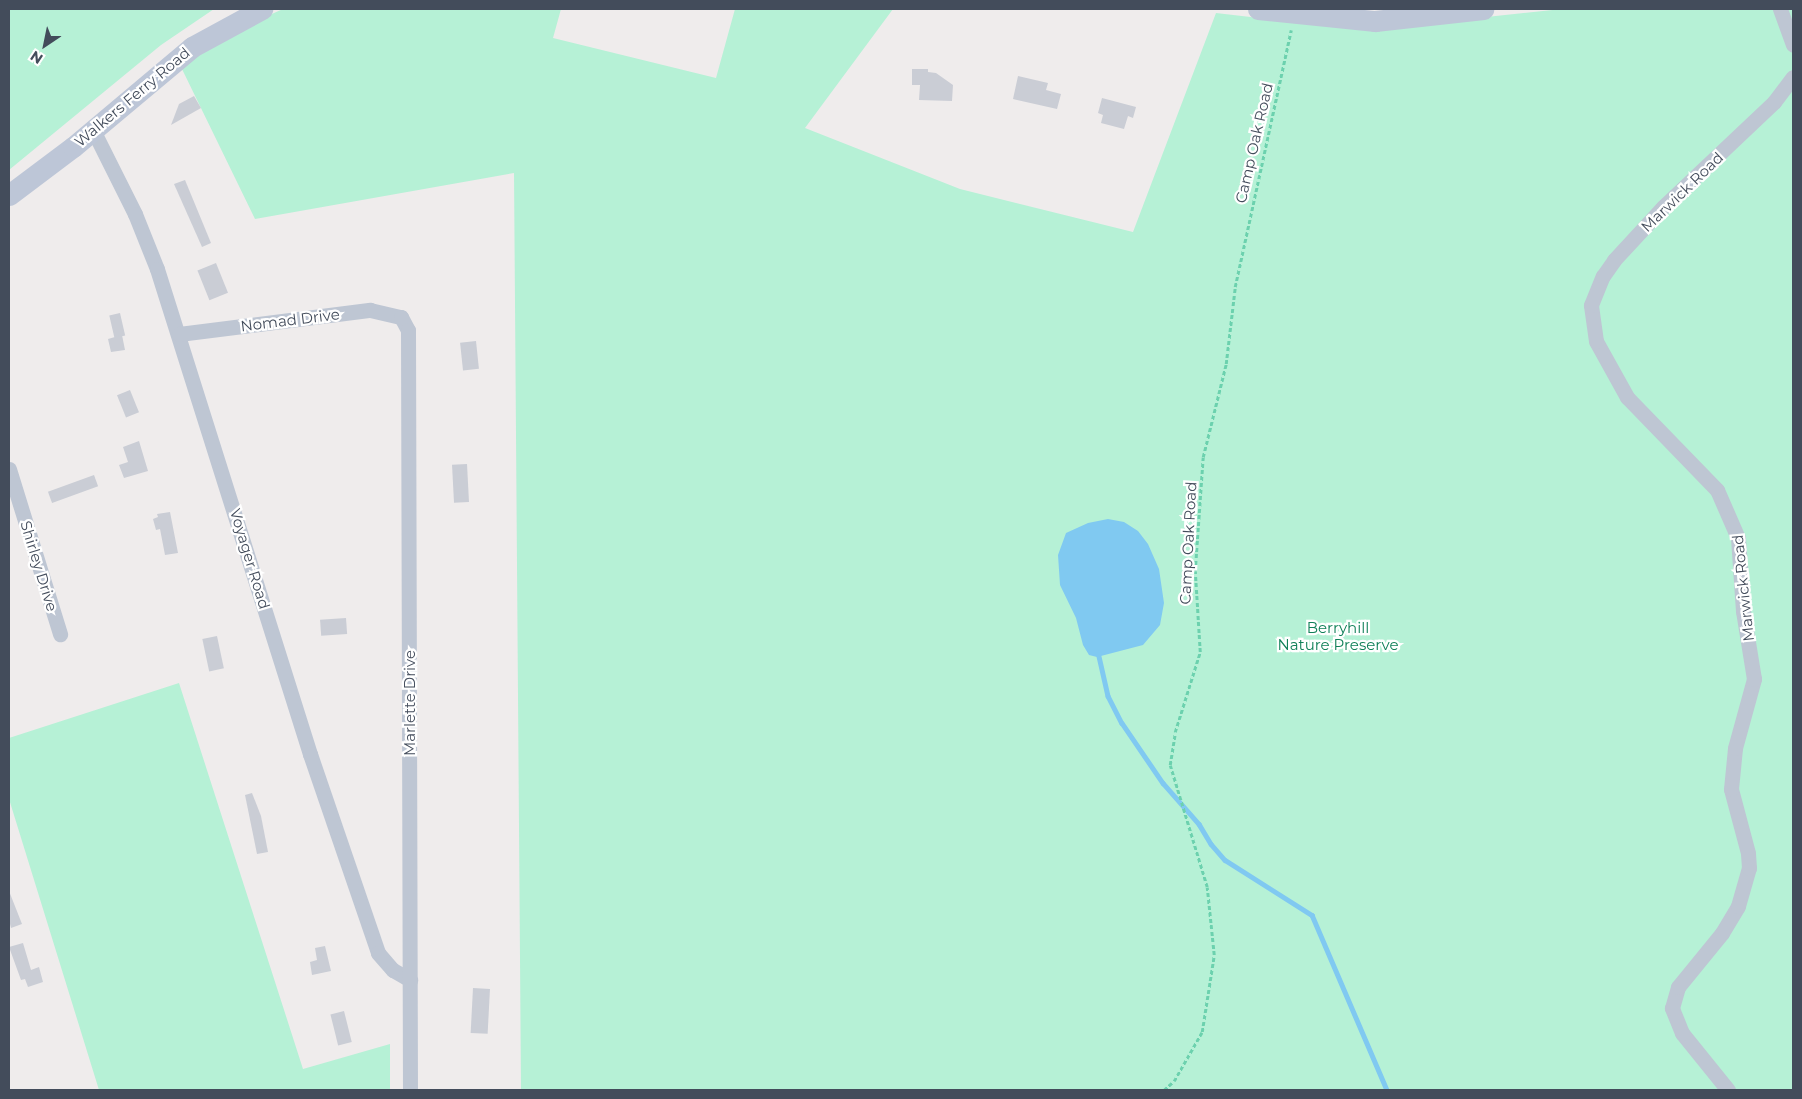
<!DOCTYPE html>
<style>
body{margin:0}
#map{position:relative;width:1802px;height:1099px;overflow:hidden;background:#efecec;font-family:Montserrat,sans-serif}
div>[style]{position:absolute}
.green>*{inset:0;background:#b6f1d6}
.water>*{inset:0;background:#80c9f1}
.stream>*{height:4.5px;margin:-2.25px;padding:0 2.25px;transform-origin:2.25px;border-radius:2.25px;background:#80c9f1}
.building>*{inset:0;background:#cacdd5;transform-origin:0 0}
.path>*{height:2.5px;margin-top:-1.25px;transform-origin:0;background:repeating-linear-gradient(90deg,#6cd1ae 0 4px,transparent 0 6.5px)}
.street>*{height:15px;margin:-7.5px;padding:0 7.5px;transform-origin:7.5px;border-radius:7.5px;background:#bec6d3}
.secondary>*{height:21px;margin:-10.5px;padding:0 10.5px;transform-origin:10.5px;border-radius:10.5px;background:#bdc6d7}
span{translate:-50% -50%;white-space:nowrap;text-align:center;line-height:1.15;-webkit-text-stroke:4.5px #fff;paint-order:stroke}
.street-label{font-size:15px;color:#434c5b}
.park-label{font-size:15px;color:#108058}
.frame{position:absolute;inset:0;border:10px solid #434c5b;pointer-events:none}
.north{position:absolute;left:20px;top:20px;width:50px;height:50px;-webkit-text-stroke:4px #fff;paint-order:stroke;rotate:214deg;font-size:14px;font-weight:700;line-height:20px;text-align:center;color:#434c5b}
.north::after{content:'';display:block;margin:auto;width:18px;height:22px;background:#434c5b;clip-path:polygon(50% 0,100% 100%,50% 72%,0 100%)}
</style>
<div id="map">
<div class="green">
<div style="clip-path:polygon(9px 9px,214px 9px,161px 45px,9px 170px)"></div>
<div style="clip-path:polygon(283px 9px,561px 9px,553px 38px,716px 78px,735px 9px,893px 9px,805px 128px,960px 189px,1133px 232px,1216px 13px,1365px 30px,1562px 9px,1793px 9px,1793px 1090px,521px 1090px,514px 173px,255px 219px,181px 67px,245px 26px)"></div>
<div style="clip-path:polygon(179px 683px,303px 1069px,390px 1044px,390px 1090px,99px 1090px,9px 799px,9px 738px)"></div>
</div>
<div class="water">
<div style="clip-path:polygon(1108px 519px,1124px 522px,1138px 531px,1148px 544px,1159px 569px,1164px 603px,1160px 625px,1143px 645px,1097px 657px,1089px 655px,1083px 645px,1076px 618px,1060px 585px,1058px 555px,1066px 533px,1088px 523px)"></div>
</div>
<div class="stream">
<div style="left:1098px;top:652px;width:45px;rotate:77.2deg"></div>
<div style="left:1108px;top:696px;width:30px;rotate:63deg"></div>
<div style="left:1122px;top:723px;width:73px;rotate:55.7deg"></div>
<div style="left:1163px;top:783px;width:55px;rotate:48.7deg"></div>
<div style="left:1199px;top:824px;width:23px;rotate:59deg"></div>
<div style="left:1211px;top:844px;width:21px;rotate:49deg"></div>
<div style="left:1225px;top:860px;width:103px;rotate:32.3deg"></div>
<div style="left:1312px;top:915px;width:190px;rotate:66.8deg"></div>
</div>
<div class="building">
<div style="clip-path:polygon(912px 69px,928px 69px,928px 72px,936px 73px,953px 85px,952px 101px,919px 100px,920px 85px,912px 85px)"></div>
<div style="clip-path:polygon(1018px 76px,1048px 83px,1046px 90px,1061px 94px,1057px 109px,1013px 99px)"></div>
<div style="clip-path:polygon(194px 96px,201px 108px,171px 125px,179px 104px)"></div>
<div style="clip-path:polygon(1102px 98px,1136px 107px,1133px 118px,1128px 116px,1124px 129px,1101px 123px,1103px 115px,1098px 113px)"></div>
<div style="clip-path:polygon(185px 180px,211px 243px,202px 247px,174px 184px)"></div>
<div style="left:216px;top:263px;width:32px;height:20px;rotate:68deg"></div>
<div style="left:120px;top:313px;width:23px;height:11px;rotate:77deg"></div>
<div style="clip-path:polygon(122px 335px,125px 350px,111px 352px,108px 339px)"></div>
<div style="left:476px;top:341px;width:28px;height:16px;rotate:84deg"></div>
<div style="left:130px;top:390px;width:24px;height:14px;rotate:68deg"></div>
<div style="clip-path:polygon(139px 441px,148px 471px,124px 478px,119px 465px,128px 462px,123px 447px)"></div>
<div style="left:467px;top:464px;width:38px;height:15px;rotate:87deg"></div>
<div style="left:94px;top:475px;width:12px;height:49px;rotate:70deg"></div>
<div style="clip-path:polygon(170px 512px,178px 553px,165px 555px,160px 529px,156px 530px,153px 519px,158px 517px,157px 514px)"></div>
<div style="left:346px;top:618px;width:16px;height:26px;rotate:86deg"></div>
<div style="left:217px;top:636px;width:33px;height:15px;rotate:78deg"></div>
<div style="clip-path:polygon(252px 793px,261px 816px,268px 852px,257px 854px,245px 795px)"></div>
<div style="clip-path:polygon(9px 891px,22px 924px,11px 928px,9px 920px)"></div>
<div style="clip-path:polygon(23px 943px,31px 970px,39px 967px,43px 982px,28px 987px,25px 979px,21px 980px,9px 947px)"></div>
<div style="clip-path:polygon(325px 946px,331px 971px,312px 975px,310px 962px,317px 960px,315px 948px)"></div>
<div style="left:473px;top:988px;width:17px;height:45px;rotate:3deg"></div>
<div style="left:344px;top:1011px;width:32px;height:14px;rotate:76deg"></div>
</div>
<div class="path">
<div style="left:1164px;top:1090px;width:13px;rotate:-42deg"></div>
<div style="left:1174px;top:1081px;width:56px;rotate:-60.3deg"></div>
<div style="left:1202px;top:1032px;width:78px;rotate:-81.1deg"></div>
<div style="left:1214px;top:955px;width:68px;rotate:-95.9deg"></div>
<div style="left:1207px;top:887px;width:127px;rotate:-106.9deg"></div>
<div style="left:1170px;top:765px;width:33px;rotate:-81deg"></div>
<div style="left:1175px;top:732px;width:84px;rotate:-72.6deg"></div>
<div style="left:1200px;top:652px;width:81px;rotate:-93.5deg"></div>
<div style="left:1195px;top:571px;width:114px;rotate:-86deg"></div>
<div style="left:1203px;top:457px;width:96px;rotate:-76.1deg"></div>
<div style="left:1226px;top:364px;width:78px;rotate:-83.3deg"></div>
<div style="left:1235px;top:287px;width:263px;rotate:-77.7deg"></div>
</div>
<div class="street">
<div style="left:1780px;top:9px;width:38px;rotate:70deg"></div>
<div style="left:93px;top:130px;width:94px;rotate:63.4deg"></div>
<div style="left:135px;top:214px;width:59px;rotate:68.2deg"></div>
<div style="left:157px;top:269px;width:509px;rotate:72.49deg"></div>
<div style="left:310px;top:754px;width:210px;rotate:71.1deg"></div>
<div style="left:378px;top:953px;width:23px;rotate:49deg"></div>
<div style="left:393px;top:970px;width:20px;rotate:30deg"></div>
<div style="left:179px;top:334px;width:193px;rotate:-7.2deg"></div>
<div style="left:370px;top:310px;width:32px;rotate:13deg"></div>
<div style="left:401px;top:317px;width:15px;rotate:62deg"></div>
<div style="left:408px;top:330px;width:760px;rotate:89.85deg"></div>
<div style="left:9px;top:469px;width:173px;rotate:72.8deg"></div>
<div style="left:1728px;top:1090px;width:73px;rotate:-128.9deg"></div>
<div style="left:1682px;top:1033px;width:27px;rotate:-112deg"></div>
<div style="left:1672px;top:1008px;width:22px;rotate:-74deg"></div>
<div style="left:1678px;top:987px;width:70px;rotate:-50.8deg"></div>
<div style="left:1722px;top:933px;width:31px;rotate:-59deg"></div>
<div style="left:1738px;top:906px;width:40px;rotate:-74deg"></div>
<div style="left:1749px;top:868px;width:15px;rotate:-94deg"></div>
<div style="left:1748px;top:853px;width:66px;rotate:-104.9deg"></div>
<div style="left:1731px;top:789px;width:41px;rotate:-84.4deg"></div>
<div style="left:1735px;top:748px;width:72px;rotate:-74.6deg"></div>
<div style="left:1754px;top:679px;width:69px;rotate:-99.2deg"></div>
<div style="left:1743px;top:611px;width:73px;rotate:-93.9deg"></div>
<div style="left:1738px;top:538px;width:52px;rotate:-113.6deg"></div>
<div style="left:1717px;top:490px;width:129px;rotate:-134.1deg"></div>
<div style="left:1627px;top:397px;width:64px;rotate:-119deg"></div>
<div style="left:1596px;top:341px;width:36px;rotate:-98deg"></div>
<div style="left:1591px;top:305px;width:31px;rotate:-68deg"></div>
<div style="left:1603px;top:276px;width:19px;rotate:-55deg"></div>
<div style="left:1614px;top:260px;width:72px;rotate:-47.2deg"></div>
<div style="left:1663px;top:207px;width:153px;rotate:-43.4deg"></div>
<div style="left:1774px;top:102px;width:31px;rotate:-53deg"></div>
</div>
<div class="secondary">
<div style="left:1258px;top:9px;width:118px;rotate:5.9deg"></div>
<div style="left:1375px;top:21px;width:109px;rotate:-6.3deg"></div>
<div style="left:9px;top:195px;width:80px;rotate:-36.9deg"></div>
<div style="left:73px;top:147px;width:155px;rotate:-40deg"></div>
<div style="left:192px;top:47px;width:80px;rotate:-28.5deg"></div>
</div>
<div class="street-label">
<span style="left:132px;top:97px;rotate:-40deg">Walkers Ferry Road</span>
<span style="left:1254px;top:143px;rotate:-77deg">Camp Oak Road</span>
<span style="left:1682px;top:192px;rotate:-44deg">Marwick Road</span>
<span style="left:290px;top:320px;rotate:-7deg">Nomad Drive</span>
<span style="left:1188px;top:543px;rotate:-87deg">Camp Oak Road</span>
<span style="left:250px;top:559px;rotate:73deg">Voyager Road</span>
<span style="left:39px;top:566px;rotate:73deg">Shirley Drive</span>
<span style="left:1743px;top:588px;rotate:-96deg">Marwick Road</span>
<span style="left:410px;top:703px;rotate:-90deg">Marlette Drive</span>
</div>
<div class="park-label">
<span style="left:1338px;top:636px">Berryhill<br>Nature Preserve</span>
</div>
<div class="frame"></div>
<div class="north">N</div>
</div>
